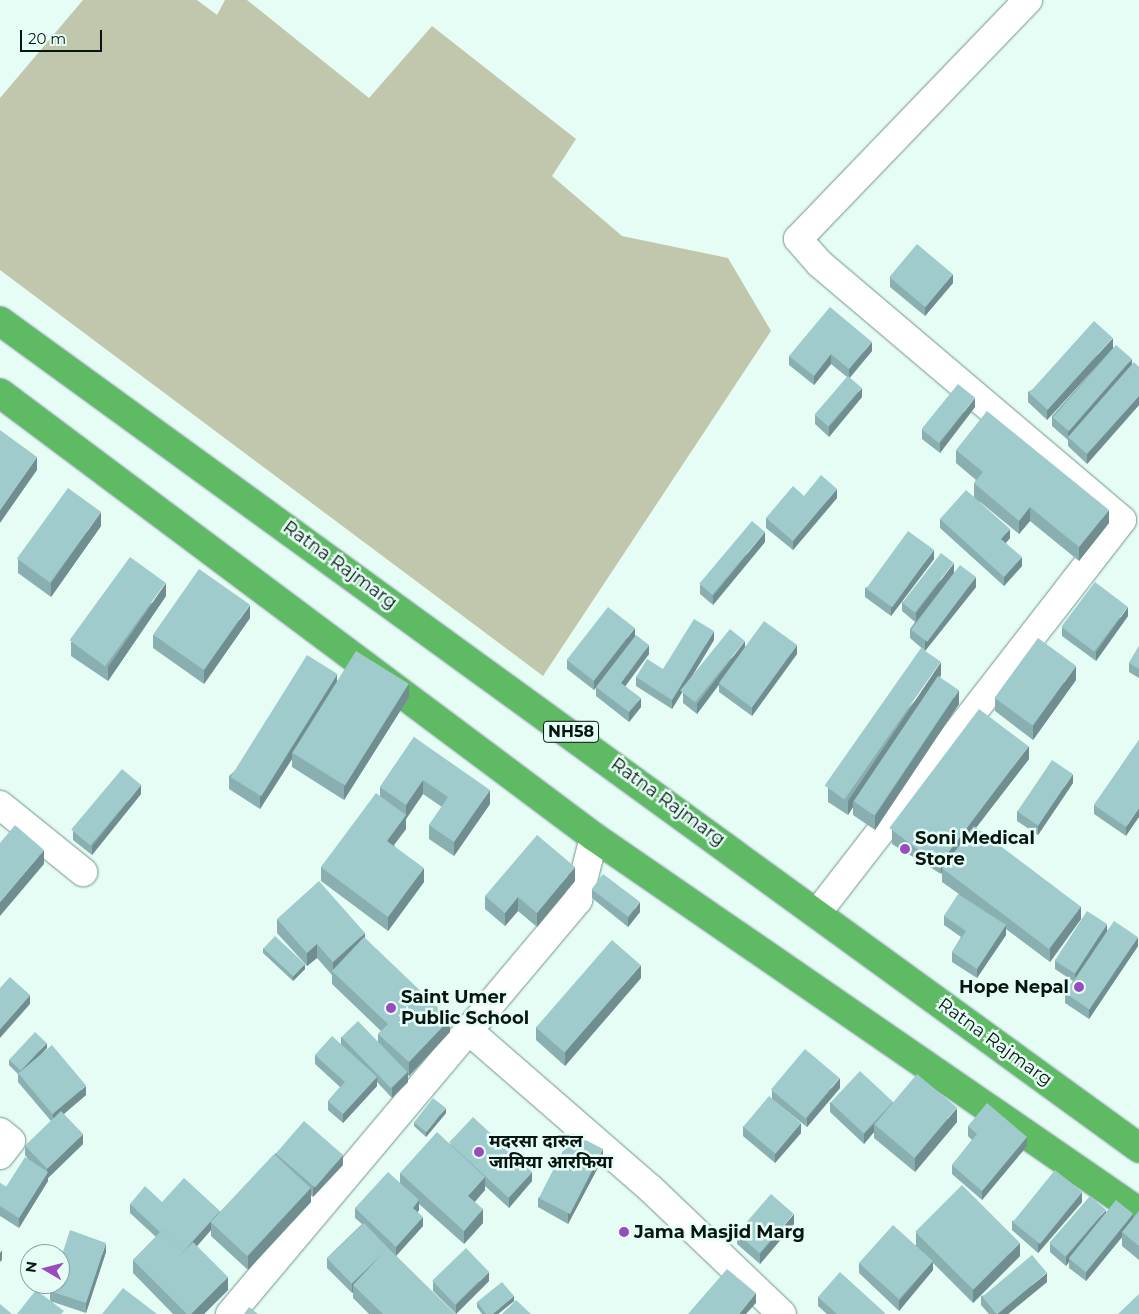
<!DOCTYPE html>
<meta charset="utf-8">
<style>
body{margin:0}
#map{position:relative;width:1139px;height:1314px;overflow:hidden;background:#e6fdf5;font-family:Montserrat,"Noto Sans Devanagari",sans-serif}
div>[style]{position:absolute}
.green>*{inset:0;background:#c1c7ac}
.roads{filter:drop-shadow(0 0 1px #6e9487) drop-shadow(0 0 1px #6e9487)}
.street>*{height:28px;margin:-14px;padding:0 14px;transform-origin:14px;border-radius:14px;background:#fff}
.highway>*{height:28px;margin:-14px;padding:0 14px;transform-origin:14px;border-radius:14px;background:#5ebb63}
.wall>*{inset:0;background:#8aafb0}
.shaded-wall>*{inset:0;background:#708e90}
.building>*{inset:0;background:#a0cbcd;transform-origin:0 0}
.dots>*{width:14px;height:14px;translate:-50% -50%;box-sizing:border-box;border:2px solid #e6fdf5;border-radius:50%}
span{translate:-50% -50%;white-space:nowrap;text-align:center;line-height:1.15;-webkit-text-stroke:5px #e6fdf5;paint-order:stroke}
.shield-label span{padding:1px 4px;background:#e6fdf5;border:1px solid;border-radius:4px;-webkit-text-stroke-width:0}
.shield-label{font-size:16px;color:#071611;font-weight:700}
.street-label{font-size:18px;color:#071611}
.poi-label{font-size:18px;color:#071611;font-weight:700}
.left{translate:0 -50%;text-align:left}
.right{translate:-100% -50%;text-align:right}
.north{position:absolute;left:20px;top:1244px;width:50px;height:50px;box-sizing:border-box;background:#e6fdf5;border:1px solid #8da19a;border-radius:50%;rotate:278deg;font-size:14px;font-weight:700;line-height:20px;text-align:center;color:#071611}
.north::after{content:'';display:block;margin:auto;width:18px;height:22px;background:#994cbd;clip-path:polygon(50% 0,100% 100%,50% 72%,0 100%)}
.scale{position:absolute;left:20px;top:30px;width:82px;height:22px;box-sizing:border-box;border:2px solid #071611;border-top:0;padding-left:6px;font-size:15px;line-height:18px;white-space:nowrap;color:#071611;-webkit-text-stroke:4px #e6fdf5;paint-order:stroke}
</style>
<div id="map">
<div class="green">
<div style="clip-path:polygon(83px 0,197px 0,217px 15px,225px 0,247px 0,369px 98px,432px 26px,576px 139px,552px 176px,622px 236px,728px 258px,771px 331px,543px 676px,0 270px,0 98px)"></div>
</div>
<div class="roads">
<div class="street">
<div style="left:0;top:805px;width:107px;rotate:38.9deg"></div>
<div style="left:818px;top:912px;width:496px;rotate:-52.2deg"></div>
<div style="left:1122px;top:520px;width:397px;rotate:-139.7deg"></div>
<div style="left:819px;top:263px;width:32px;rotate:-131deg"></div>
<div style="left:798px;top:239px;width:332px;rotate:-46.1deg"></div>
<div style="left:468px;top:1030px;width:242px;rotate:41deg"></div>
<div style="left:651px;top:1189px;width:181px;rotate:43.7deg"></div>
<div style="left:0;top:1132px;width:14px;rotate:39deg"></div>
<div style="left:11px;top:1141px;width:18px;rotate:128deg"></div>
<div style="left:230px;top:1314px;width:541px;rotate:-49.95deg"></div>
<div style="left:578px;top:900px;width:65px;rotate:-75.7deg"></div>
</div>
<div class="highway">
<div style="left:0;top:321px;width:1408px;rotate:35.98deg"></div>
<div style="left:0;top:393px;width:742px;rotate:36.78deg"></div>
<div style="left:594px;top:837px;width:662px;rotate:34.53deg"></div>
</div>
</div>
<div class="wall">
<div style="clip-path:polygon(890px 277px,953px 283px,925px 316px,890px 287px)"></div>
<div style="clip-path:polygon(1113px 347px,1132px 365px,1139px 367px,1139px 405px,1087px 464px,1068px 446px,1068px 440px,1052px 426px,1052px 416px,1095px 368px,1047px 420px,1028px 402px,1028px 392px)"></div>
<div style="clip-path:polygon(872px 351px,850px 378px,862px 397px,829px 437px,815px 424px,815px 415px,847px 377px,831px 364px,814px 385px,789px 365px,789px 356px)"></div>
<div style="clip-path:polygon(975px 407px,940px 453px,922px 439px,922px 430px)"></div>
<div style="clip-path:polygon(956px 450px,1109px 523px,1079px 561px,1030px 521px,1019px 534px,979px 501px,1010px 538px,1006px 543px,1022px 566px,1004px 586px,940px 528px,940px 519px,974px 497px,974px 483px,976px 480px,956px 463px)"></div>
<div style="clip-path:polygon(837px 498px,793px 550px,766px 528px,766px 518px)"></div>
<div style="clip-path:polygon(101px 526px,51px 597px,18px 573px,18px 559px)"></div>
<div style="clip-path:polygon(765px 542px,713px 605px,700px 594px,700px 585px)"></div>
<div style="clip-path:polygon(934px 559px,891px 616px,865px 597px,865px 588px)"></div>
<div style="clip-path:polygon(954px 573px,976px 587px,925px 651px,910px 638px,910px 629px,915px 622px,902px 611px,902px 602px)"></div>
<div style="clip-path:polygon(166px 596px,108px 681px,71px 656px,71px 642px)"></div>
<div style="clip-path:polygon(1128px 616px,1096px 661px,1062px 636px,1062px 627px)"></div>
<div style="clip-path:polygon(250px 618px,204px 684px,153px 648px,153px 635px)"></div>
<div style="clip-path:polygon(635px 635px,649px 654px,625px 686px,641px 707px,629px 722px,596px 696px,596px 687px,594px 690px,567px 669px,567px 660px)"></div>
<div style="clip-path:polygon(714px 640px,672px 709px,636px 686px,636px 677px,663px 669px)"></div>
<div style="clip-path:polygon(1139px 646px,1139px 678px,1129px 672px,1129px 663px)"></div>
<div style="clip-path:polygon(745px 648px,797px 654px,752px 716px,719px 692px,719px 684px,697px 714px,683px 703px,683px 693px)"></div>
<div style="clip-path:polygon(941px 675px,940px 677px,959px 704px,875px 830px,853px 815px,853px 807px,848px 815px,828px 802px,828px 788px)"></div>
<div style="clip-path:polygon(1076px 680px,1033px 740px,995px 711px,995px 698px)"></div>
<div style="clip-path:polygon(337px 681px,409px 697px,344px 800px,292px 767px,292px 759px,260px 809px,229px 789px,229px 776px)"></div>
<div style="clip-path:polygon(414px 737px,490px 804px,454px 856px,429px 839px,429px 825px,442px 807px,423px 794px,406px 819px,406px 818px,406px 829px,394px 845px,424px 882px,388px 931px,321px 881px,321px 867px,380px 796px,380px 787px)"></div>
<div style="clip-path:polygon(1139px 740px,1126px 836px,1094px 814px,1094px 805px)"></div>
<div style="clip-path:polygon(1029px 759px,976px 828px,1081px 919px,1050px 962px,1006px 929px,1006px 935px,977px 978px,952px 962px,952px 952px,961px 937px,944px 925px,944px 916px,959px 894px,942px 882px,942px 872px,941px 874px,892px 844px,892px 830px)"></div>
<div style="clip-path:polygon(1073px 783px,1038px 835px,1017px 821px,1017px 811px)"></div>
<div style="clip-path:polygon(141px 794px,92px 855px,73px 840px,73px 831px)"></div>
<div style="clip-path:polygon(575px 881px,537px 927px,518px 911px,505px 926px,485px 909px,485px 896px)"></div>
<div style="clip-path:polygon(592px 889px,640px 912px,628px 927px,592px 898px)"></div>
<div style="clip-path:polygon(277px 919px,365px 938px,450px 1032px,409px 1076px,408px 1075px,408px 1082px,392px 1098px,377px 1082px,377px 1086px,343px 1123px,328px 1110px,328px 1101px,340px 1087px,315px 1064px,315px 1055px,341px 1045px,341px 1037px,378px 1042px,378px 1034px,381px 1031px,332px 984px,332px 975px,317px 958px,307px 966px,277px 933px)"></div>
<div style="clip-path:polygon(1107px 930px,1138px 946px,1089px 1019px,1065px 1003px,1065px 993px,1073px 981px,1055px 969px,1055px 960px)"></div>
<div style="clip-path:polygon(263px 948px,305px 969px,293px 981px,263px 953px)"></div>
<div style="clip-path:polygon(641px 978px,565px 1066px,536px 1040px,536px 1027px)"></div>
<div style="clip-path:polygon(47px 1048px,42px 1053px,86px 1095px,64px 1114px,83px 1144px,48px 1178px,48px 1181px,19px 1228px,0 1216px,0 1183px,6px 1187px,28px 1159px,25px 1155px,25px 1146px,51px 1121px,18px 1082px,18px 1074px,9px 1065px,9px 1060px)"></div>
<div style="clip-path:polygon(840px 1088px,807px 1127px,773px 1100px,801px 1133px,775px 1163px,743px 1136px,743px 1127px,772px 1099px,772px 1090px)"></div>
<div style="clip-path:polygon(830px 1102px,893px 1102px,957px 1122px,915px 1172px,874px 1138px,874px 1132px,864px 1144px,830px 1112px)"></div>
<div style="clip-path:polygon(446px 1113px,426px 1137px,414px 1126px,414px 1122px)"></div>
<div style="clip-path:polygon(968px 1126px,1027px 1146px,982px 1200px,952px 1174px,952px 1165px,972px 1140px,968px 1136px)"></div>
<div style="clip-path:polygon(450px 1144px,532px 1181px,509px 1208px,485px 1186px,485px 1190px,475px 1202px,483px 1223px,464px 1244px,419px 1204px,419px 1210px,418px 1212px,423px 1226px,396px 1256px,388px 1248px,455px 1314px,369px 1314px,353px 1298px,353px 1292px,352px 1293px,327px 1268px,327px 1258px,362px 1224px,355px 1218px,355px 1208px,400px 1183px,400px 1173px)"></div>
<div style="clip-path:polygon(275px 1153px,343px 1165px,313px 1197px,311px 1195px,311px 1202px,248px 1270px,211px 1236px,211px 1230px,197px 1246px,228px 1290px,204px 1314px,173px 1314px,133px 1273px,133px 1260px,156px 1237px,130px 1213px,130px 1204px,162px 1202px,220px 1212px,275px 1155px)"></div>
<div style="clip-path:polygon(603px 1158px,568px 1224px,538px 1207px,538px 1198px)"></div>
<div style="clip-path:polygon(1082px 1202px,1038px 1253px,1012px 1230px,1012px 1221px)"></div>
<div style="clip-path:polygon(1139px 1211px,1139px 1260px,1122px 1246px,1122px 1237px,1086px 1281px,1069px 1268px,1069px 1262px,1066px 1266px,1050px 1252px,1050px 1243px,1106px 1213px,1133px 1218px)"></div>
<div style="clip-path:polygon(794px 1224px,760px 1264px,737px 1244px,737px 1234px)"></div>
<div style="clip-path:polygon(916px 1232px,1020px 1256px,973px 1303px,933px 1263px,933px 1270px,899px 1311px,859px 1273px,859px 1263px,916px 1245px)"></div>
<div style="clip-path:polygon(106px 1252px,86px 1313px,50px 1301px,64px 1314px,50px 1300px,50px 1291px)"></div>
<div style="clip-path:polygon(489px 1281px,456px 1314px,433px 1291px,433px 1282px)"></div>
<div style="clip-path:polygon(1047px 1282px,1008px 1314px,989px 1314px,981px 1305px,981px 1296px)"></div>
<div style="clip-path:polygon(818px 1297px,885px 1314px,827px 1314px,818px 1306px)"></div>
<div style="clip-path:polygon(514px 1301px,498px 1314px,482px 1314px,477px 1307px,477px 1302px)"></div>
</div>
<div class="shaded-wall">
<div style="clip-path:polygon(953px 274px,953px 283px,925px 316px,925px 307px)"></div>
<div style="clip-path:polygon(1113px 338px,1113px 348px,1047px 420px,1047px 410px)"></div>
<div style="clip-path:polygon(872px 342px,872px 351px,849px 378px,849px 369px)"></div>
<div style="clip-path:polygon(831px 354px,831px 364px,814px 385px,814px 376px)"></div>
<div style="clip-path:polygon(1132px 359px,1132px 368px,1068px 437px,1068px 440px,1068px 431px)"></div>
<div style="clip-path:polygon(862px 388px,862px 397px,829px 437px,829px 427px)"></div>
<div style="clip-path:polygon(1139px 396px,1139px 405px,1087px 464px,1087px 454px)"></div>
<div style="clip-path:polygon(975px 398px,975px 407px,940px 453px,940px 443px)"></div>
<div style="clip-path:polygon(37px 457px,37px 470px,0 523px,0 510px)"></div>
<div style="clip-path:polygon(837px 489px,837px 498px,793px 550px,793px 541px)"></div>
<div style="clip-path:polygon(1030px 507px,1030px 521px,1019px 534px,1019px 521px)"></div>
<div style="clip-path:polygon(1109px 510px,1109px 523px,1079px 561px,1079px 547px)"></div>
<div style="clip-path:polygon(101px 512px,101px 526px,51px 597px,51px 583px)"></div>
<div style="clip-path:polygon(1010px 529px,1010px 538px,1001px 548px,1001px 539px)"></div>
<div style="clip-path:polygon(765px 532px,765px 542px,713px 605px,713px 596px)"></div>
<div style="clip-path:polygon(934px 550px,934px 559px,891px 616px,891px 607px)"></div>
<div style="clip-path:polygon(1022px 557px,1022px 566px,1004px 586px,1004px 577px)"></div>
<div style="clip-path:polygon(954px 563px,954px 573px,916px 622px,916px 613px)"></div>
<div style="clip-path:polygon(976px 577px,976px 587px,925px 651px,925px 641px)"></div>
<div style="clip-path:polygon(166px 583px,166px 596px,108px 681px,108px 667px)"></div>
<div style="clip-path:polygon(250px 605px,250px 618px,204px 684px,204px 670px)"></div>
<div style="clip-path:polygon(1128px 607px,1128px 616px,1096px 661px,1096px 652px)"></div>
<div style="clip-path:polygon(635px 628px,635px 637px,594px 690px,594px 681px)"></div>
<div style="clip-path:polygon(714px 631px,714px 640px,672px 709px,672px 700px)"></div>
<div style="clip-path:polygon(745px 641px,745px 650px,697px 714px,697px 704px)"></div>
<div style="clip-path:polygon(649px 645px,649px 654px,621px 692px,621px 683px)"></div>
<div style="clip-path:polygon(797px 645px,797px 654px,752px 716px,752px 707px)"></div>
<div style="clip-path:polygon(941px 662px,941px 675px,856px 803px,853px 801px,853px 807px,848px 815px,848px 801px)"></div>
<div style="clip-path:polygon(1076px 666px,1076px 680px,1033px 740px,1033px 726px)"></div>
<div style="clip-path:polygon(337px 674px,337px 688px,292px 753px,292px 759px,260px 809px,260px 796px)"></div>
<div style="clip-path:polygon(409px 684px,409px 697px,344px 800px,344px 786px)"></div>
<div style="clip-path:polygon(959px 690px,959px 704px,875px 830px,875px 816px)"></div>
<div style="clip-path:polygon(641px 698px,641px 707px,629px 722px,629px 712px)"></div>
<div style="clip-path:polygon(1029px 746px,1029px 759px,944px 869px,942px 868px,942px 872px,941px 874px,941px 860px)"></div>
<div style="clip-path:polygon(1073px 774px,1073px 783px,1038px 835px,1038px 826px)"></div>
<div style="clip-path:polygon(423px 780px,423px 794px,406px 819px,406px 805px)"></div>
<div style="clip-path:polygon(141px 785px,141px 794px,92px 855px,92px 846px)"></div>
<div style="clip-path:polygon(490px 790px,490px 804px,454px 856px,454px 842px)"></div>
<div style="clip-path:polygon(1139px 808px,1139px 817px,1126px 836px,1126px 827px)"></div>
<div style="clip-path:polygon(406px 815px,406px 829px,387px 854px,387px 841px)"></div>
<div style="clip-path:polygon(44px 850px,44px 864px,0 916px,0 902px)"></div>
<div style="clip-path:polygon(575px 867px,575px 881px,537px 927px,537px 913px)"></div>
<div style="clip-path:polygon(424px 868px,424px 882px,388px 931px,388px 917px)"></div>
<div style="clip-path:polygon(518px 897px,518px 911px,505px 926px,505px 913px)"></div>
<div style="clip-path:polygon(640px 902px,640px 912px,628px 927px,628px 918px)"></div>
<div style="clip-path:polygon(1081px 906px,1081px 919px,1050px 962px,1050px 948px)"></div>
<div style="clip-path:polygon(1107px 924px,1107px 934px,1075px 983px,1075px 973px)"></div>
<div style="clip-path:polygon(1006px 925px,1006px 935px,977px 978px,977px 969px)"></div>
<div style="clip-path:polygon(365px 933px,365px 946px,333px 972px,333px 962px)"></div>
<div style="clip-path:polygon(1138px 937px,1138px 946px,1089px 1019px,1089px 1010px)"></div>
<div style="clip-path:polygon(317px 944px,317px 958px,307px 966px,307px 953px)"></div>
<div style="clip-path:polygon(305px 964px,305px 969px,293px 981px,293px 976px)"></div>
<div style="clip-path:polygon(641px 965px,641px 978px,565px 1066px,565px 1052px)"></div>
<div style="clip-path:polygon(30px 995px,30px 1004px,0 1038px,0 1029px)"></div>
<div style="clip-path:polygon(450px 1019px,450px 1032px,409px 1076px,409px 1062px)"></div>
<div style="clip-path:polygon(47px 1043px,47px 1048px,20px 1076px,20px 1071px)"></div>
<div style="clip-path:polygon(408px 1072px,408px 1082px,392px 1098px,392px 1088px)"></div>
<div style="clip-path:polygon(377px 1077px,377px 1086px,343px 1123px,343px 1114px)"></div>
<div style="clip-path:polygon(840px 1078px,840px 1088px,807px 1127px,807px 1118px)"></div>
<div style="clip-path:polygon(86px 1086px,86px 1095px,53px 1123px,53px 1114px)"></div>
<div style="clip-path:polygon(894px 1103px,874px 1124px,874px 1132px,864px 1144px,864px 1134px)"></div>
<div style="clip-path:polygon(446px 1108px,446px 1113px,426px 1137px,426px 1132px)"></div>
<div style="clip-path:polygon(957px 1108px,957px 1122px,915px 1172px,915px 1158px)"></div>
<div style="clip-path:polygon(801px 1123px,801px 1133px,775px 1163px,775px 1154px)"></div>
<div style="clip-path:polygon(83px 1134px,83px 1144px,48px 1178px,48px 1181px,19px 1228px,19px 1218px,47px 1174px,47px 1169px)"></div>
<div style="clip-path:polygon(1027px 1137px,1027px 1146px,982px 1200px,982px 1191px)"></div>
<div style="clip-path:polygon(603px 1149px,603px 1158px,568px 1224px,568px 1214px)"></div>
<div style="clip-path:polygon(343px 1155px,343px 1165px,313px 1197px,313px 1188px)"></div>
<div style="clip-path:polygon(532px 1172px,532px 1181px,509px 1208px,509px 1198px)"></div>
<div style="clip-path:polygon(485px 1177px,485px 1190px,468px 1209px,468px 1196px)"></div>
<div style="clip-path:polygon(311px 1188px,311px 1202px,248px 1270px,248px 1256px)"></div>
<div style="clip-path:polygon(1082px 1192px,1082px 1202px,1038px 1253px,1038px 1244px)"></div>
<div style="clip-path:polygon(419px 1200px,419px 1210px,413px 1217px,413px 1208px)"></div>
<div style="clip-path:polygon(483px 1209px,483px 1223px,464px 1244px,464px 1231px)"></div>
<div style="clip-path:polygon(1106px 1210px,1106px 1219px,1069px 1258px,1069px 1262px,1066px 1266px,1066px 1257px)"></div>
<div style="clip-path:polygon(220px 1211px,220px 1220px,211px 1222px,211px 1230px,183px 1262px,183px 1252px)"></div>
<div style="clip-path:polygon(794px 1214px,794px 1224px,760px 1264px,760px 1254px)"></div>
<div style="clip-path:polygon(1133px 1214px,1133px 1223px,1122px 1232px,1122px 1237px,1086px 1281px,1086px 1272px)"></div>
<div style="clip-path:polygon(423px 1217px,423px 1226px,396px 1256px,396px 1247px)"></div>
<div style="clip-path:polygon(106px 1243px,106px 1252px,86px 1313px,86px 1303px)"></div>
<div style="clip-path:polygon(1020px 1243px,1020px 1256px,973px 1303px,973px 1289px)"></div>
<div style="clip-path:polygon(388px 1248px,353px 1285px,353px 1292px,352px 1293px,352px 1284px)"></div>
<div style="clip-path:polygon(2px 1250px,2px 1260px,0 1262px,0 1253px)"></div>
<div style="clip-path:polygon(933px 1261px,933px 1270px,899px 1311px,899px 1301px)"></div>
<div style="clip-path:polygon(489px 1272px,489px 1281px,456px 1314px,456px 1305px)"></div>
<div style="clip-path:polygon(1047px 1273px,1047px 1282px,1008px 1314px,997px 1314px)"></div>
<div style="clip-path:polygon(228px 1277px,228px 1290px,204px 1314px,191px 1314px)"></div>
<div style="clip-path:polygon(756px 1293px,756px 1303px,746px 1314px,739px 1314px)"></div>
<div style="clip-path:polygon(514px 1296px,514px 1301px,498px 1314px,493px 1314px)"></div>
</div>
<div class="building">
<div style="left:917px;top:244px;width:47px;height:43px;rotate:40deg"></div>
<div style="clip-path:polygon(830px 307px,872px 342px,849px 369px,831px 354px,814px 376px,789px 356px)"></div>
<div style="left:1094px;top:321px;width:25px;height:97px;rotate:42deg"></div>
<div style="left:1116px;top:345px;width:21px;height:96px;rotate:41deg"></div>
<div style="clip-path:polygon(1134px 362px,1139px 367px,1139px 396px,1087px 454px,1068px 437px)"></div>
<div style="left:848px;top:376px;width:18px;height:51px;rotate:41deg"></div>
<div style="left:958px;top:384px;width:22px;height:58px;rotate:39deg"></div>
<div style="clip-path:polygon(987px 411px,1109px 510px,1079px 547px,1030px 507px,1019px 521px,974px 483px,983px 472px,956px 450px)"></div>
<div style="clip-path:polygon(0 430px,37px 457px,0 510px)"></div>
<div style="clip-path:polygon(821px 475px,837px 489px,793px 541px,766px 518px,793px 486px,804px 496px)"></div>
<div style="left:68px;top:488px;width:41px;height:87px;rotate:36deg"></div>
<div style="clip-path:polygon(966px 490px,1010px 529px,1001px 539px,1022px 557px,1004px 577px,940px 519px)"></div>
<div style="left:752px;top:521px;width:17px;height:82px;rotate:40deg"></div>
<div style="left:908px;top:531px;width:32px;height:71px;rotate:36deg"></div>
<div style="left:941px;top:553px;width:16px;height:63px;rotate:38deg"></div>
<div style="left:130px;top:557px;width:44px;height:103px;rotate:36deg"></div>
<div style="left:960px;top:565px;width:20px;height:81px;rotate:37deg"></div>
<div style="left:199px;top:569px;width:62px;height:80px;rotate:35deg"></div>
<div style="left:1095px;top:582px;width:41px;height:56px;rotate:37deg"></div>
<div style="left:608px;top:607px;width:34px;height:67px;rotate:38deg"></div>
<div style="clip-path:polygon(694px 619px,714px 631px,672px 700px,636px 677px,647px 659px,663px 669px)"></div>
<div style="left:764px;top:621px;width:41px;height:77px;rotate:36deg"></div>
<div style="left:730px;top:629px;width:19px;height:79px;rotate:39deg"></div>
<div style="clip-path:polygon(636px 635px,649px 645px,621px 683px,641px 698px,629px 712px,596px 687px)"></div>
<div style="left:1038px;top:638px;width:47px;height:74px;rotate:36deg"></div>
<div style="clip-path:polygon(1139px 646px,1139px 669px,1129px 663px)"></div>
<div style="left:921px;top:648px;width:24px;height:168px;rotate:35deg"></div>
<div style="left:356px;top:651px;width:62px;height:120px;rotate:32deg"></div>
<div style="left:307px;top:655px;width:36px;height:144px;rotate:32deg"></div>
<div style="left:938px;top:676px;width:25px;height:151px;rotate:34deg"></div>
<div style="left:979px;top:709px;width:62px;height:149px;rotate:37deg"></div>
<div style="clip-path:polygon(414px 737px,490px 790px,454px 842px,429px 825px,448px 797px,423px 780px,406px 805px,380px 787px)"></div>
<div style="clip-path:polygon(1139px 740px,1139px 808px,1126px 827px,1094px 805px)"></div>
<div style="left:1052px;top:760px;width:25px;height:62px;rotate:34deg"></div>
<div style="left:122px;top:769px;width:25px;height:79px;rotate:40deg"></div>
<div style="clip-path:polygon(376px 793px,406px 815px,387px 841px,424px 868px,388px 917px,321px 867px)"></div>
<div style="clip-path:polygon(15px 825px,44px 850px,0 902px,0 843px)"></div>
<div style="left:974px;top:826px;width:134px;height:53px;rotate:37deg"></div>
<div style="clip-path:polygon(537px 835px,575px 867px,537px 913px,518px 897px,505px 913px,485px 896px)"></div>
<div style="left:603px;top:874px;width:46px;height:19px;rotate:37deg"></div>
<div style="clip-path:polygon(319px 881px,365px 933px,333px 962px,317px 944px,307px 953px,277px 919px)"></div>
<div style="clip-path:polygon(958px 894px,1006px 925px,977px 969px,952px 952px,966px 931px,944px 916px)"></div>
<div style="left:1087px;top:911px;width:24px;height:59px;rotate:33deg"></div>
<div style="left:1114px;top:921px;width:29px;height:87px;rotate:34deg"></div>
<div style="left:275px;top:936px;width:41px;height:17px;rotate:43deg"></div>
<div style="clip-path:polygon(364px 937px,450px 1019px,409px 1062px,378px 1034px,388px 1024px,332px 971px)"></div>
<div style="left:612px;top:940px;width:38px;height:116px;rotate:41deg"></div>
<div style="clip-path:polygon(10px 977px,30px 995px,0 1029px,0 988px)"></div>
<div style="left:358px;top:1021px;width:71px;height:23px;rotate:46deg"></div>
<div style="left:35px;top:1032px;width:16px;height:38px;rotate:43deg"></div>
<div style="clip-path:polygon(332px 1036px,377px 1077px,343px 1114px,328px 1101px,345px 1082px,315px 1055px)"></div>
<div style="left:52px;top:1045px;width:53px;height:44px;rotate:50deg"></div>
<div style="left:805px;top:1049px;width:45px;height:53px;rotate:40deg"></div>
<div style="left:860px;top:1071px;width:45px;height:43px;rotate:43deg"></div>
<div style="left:917px;top:1074px;width:52px;height:66px;rotate:40deg"></div>
<div style="left:769px;top:1096px;width:42px;height:40px;rotate:40deg"></div>
<div style="left:433px;top:1098px;width:16px;height:31px;rotate:38deg"></div>
<div style="clip-path:polygon(987px 1103px,1027px 1137px,982px 1191px,952px 1165px,977px 1134px,968px 1126px)"></div>
<div style="left:61px;top:1111px;width:32px;height:50px;rotate:46deg"></div>
<div style="left:473px;top:1117px;width:81px;height:35px;rotate:43deg"></div>
<div style="left:304px;top:1121px;width:52px;height:43px;rotate:41deg"></div>
<div style="clip-path:polygon(437px 1132px,485px 1177px,468px 1196px,483px 1209px,464px 1231px,400px 1173px)"></div>
<div style="left:572px;top:1133px;width:35px;height:73px;rotate:27deg"></div>
<div style="left:274px;top:1154px;width:50px;height:93px;rotate:43deg"></div>
<div style="clip-path:polygon(25px 1157px,48px 1172px,19px 1218px,0 1206px,0 1183px,6px 1187px)"></div>
<div style="left:1055px;top:1170px;width:35px;height:67px;rotate:39deg"></div>
<div style="clip-path:polygon(388px 1172px,419px 1200px,413px 1208px,423px 1217px,396px 1247px,355px 1208px)"></div>
<div style="clip-path:polygon(184px 1178px,220px 1211px,183px 1252px,162px 1230px,160px 1232px,130px 1204px,145px 1186px,162px 1202px)"></div>
<div style="left:962px;top:1185px;width:82px;height:66px;rotate:45deg"></div>
<div style="left:771px;top:1194px;width:30px;height:52px;rotate:41deg"></div>
<div style="left:1090px;top:1196px;width:21px;height:62px;rotate:41deg"></div>
<div style="left:1116px;top:1200px;width:22px;height:75px;rotate:39deg"></div>
<div style="clip-path:polygon(1139px 1211px,1139px 1246px,1122px 1232px)"></div>
<div style="left:364px;top:1223px;width:35px;height:51px;rotate:46deg"></div>
<div style="left:893px;top:1225px;width:54px;height:51px;rotate:42deg"></div>
<div style="clip-path:polygon(70px 1230px,106px 1243px,86px 1303px,50px 1291px,52px 1284px,60px 1284px,60px 1261px)"></div>
<div style="clip-path:polygon(162px 1230px,183px 1252px,193px 1242px,228px 1277px,191px 1314px,187px 1314px,133px 1260px)"></div>
<div style="clip-path:polygon(388px 1248px,455px 1314px,383px 1314px,353px 1285px)"></div>
<div style="left:466px;top:1248px;width:33px;height:47px;rotate:46deg"></div>
<div style="left:1032px;top:1255px;width:23px;height:65px;rotate:50deg"></div>
<div style="clip-path:polygon(727px 1269px,756px 1293px,739px 1314px,688px 1314px)"></div>
<div style="clip-path:polygon(840px 1272px,885px 1313px,884px 1314px,837px 1314px,818px 1297px)"></div>
<div style="clip-path:polygon(502px 1282px,514px 1296px,493px 1314px,486px 1314px,477px 1302px)"></div>
<div style="clip-path:polygon(123px 1288px,157px 1314px,102px 1314px)"></div>
<div style="clip-path:polygon(36px 1290px,64px 1311px,61px 1314px,17px 1314px)"></div>
<div style="clip-path:polygon(1139px 1294px,1139px 1314px,1118px 1314px)"></div>
<div style="clip-path:polygon(516px 1300px,531px 1314px,502px 1314px)"></div>
<div style="clip-path:polygon(0 1304px,12px 1314px,0 1314px)"></div>
<div style="clip-path:polygon(249px 1307px,258px 1314px,244px 1314px)"></div>
</div>
<div class="dots">
<div style="left:905px;top:849px;background:#994cbd"></div>
<div style="left:1079px;top:987px;background:#994cbd"></div>
<div style="left:391px;top:1008px;background:#994cbd"></div>
<div style="left:479px;top:1152px;background:#994cbd"></div>
<div style="left:624px;top:1232px;background:#994cbd"></div>
</div>
<div class="shield-label">
<span style="left:571px;top:732px">NH58</span>
</div>
<div class="street-label">
<span style="left:340px;top:565px;rotate:36deg">Ratna Rajmarg</span>
<span style="left:668px;top:802px;rotate:36deg">Ratna Rajmarg</span>
<span style="left:995px;top:1042px;rotate:36deg">Ratna Rajmarg</span>
</div>
<div class="poi-label">
<span class="left" style="left:915px;top:849px">Soni Medical<br>Store</span>
<span class="right" style="left:1069px;top:987px">Hope Nepal</span>
<span class="left" style="left:401px;top:1008px">Saint Umer<br>Public School</span>
<span class="left" style="left:489px;top:1152px">मदरसा दारुल<br>जामिया आरफिया</span>
<span class="left" style="left:634px;top:1232px">Jama Masjid Marg</span>
</div>
<div class="north">N</div>
<div class="scale">20 m</div>
</div>
